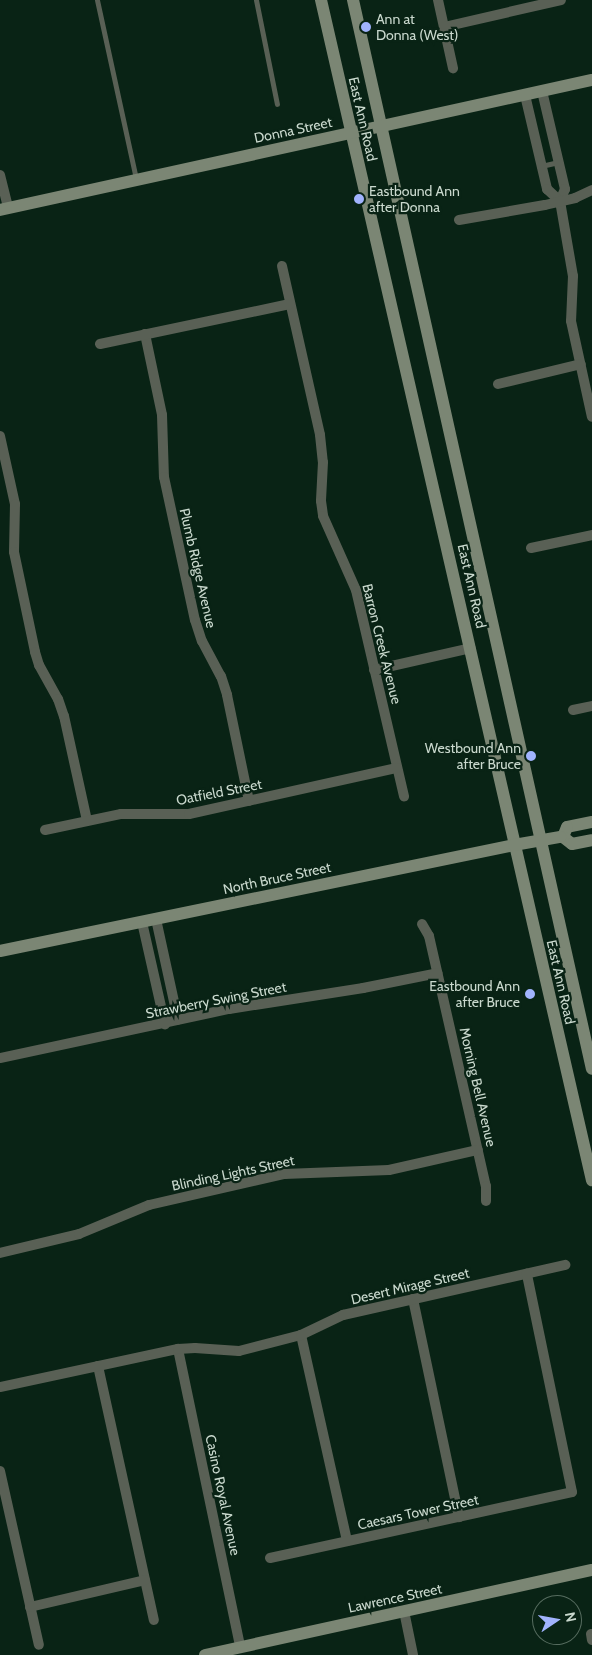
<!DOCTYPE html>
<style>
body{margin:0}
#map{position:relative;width:592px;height:1655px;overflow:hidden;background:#092315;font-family:Cabin,sans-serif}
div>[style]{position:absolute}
.lane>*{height:5px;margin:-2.5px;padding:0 2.5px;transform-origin:2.5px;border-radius:2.5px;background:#596055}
.street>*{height:10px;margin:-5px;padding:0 5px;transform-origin:5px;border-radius:5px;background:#596055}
.secondary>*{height:12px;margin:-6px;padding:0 6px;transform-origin:6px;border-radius:6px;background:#7b8674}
.dots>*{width:14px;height:14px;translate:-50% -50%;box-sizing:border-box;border:2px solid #092315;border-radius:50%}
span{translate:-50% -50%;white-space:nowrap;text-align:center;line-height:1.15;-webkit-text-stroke:4.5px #092315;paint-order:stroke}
.poi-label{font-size:14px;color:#cad9ce}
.left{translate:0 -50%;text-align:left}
.right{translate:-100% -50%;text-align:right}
.street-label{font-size:14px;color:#cad9ce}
.north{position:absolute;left:532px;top:1595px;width:50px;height:50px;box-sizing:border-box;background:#092315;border:1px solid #566c5f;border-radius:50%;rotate:78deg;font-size:14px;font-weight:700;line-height:20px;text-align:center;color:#cad9ce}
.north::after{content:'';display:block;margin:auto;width:18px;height:22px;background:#a1b3fd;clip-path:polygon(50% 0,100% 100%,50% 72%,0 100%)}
</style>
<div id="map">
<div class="lane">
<div style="left:97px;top:0;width:183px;rotate:77.7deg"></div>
<div style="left:256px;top:0;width:106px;rotate:78.6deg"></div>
<div style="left:541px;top:166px;width:18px;rotate:-13deg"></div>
</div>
<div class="street">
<div style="left:438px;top:0;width:70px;rotate:77.6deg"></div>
<div style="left:444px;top:27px;width:120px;rotate:-13deg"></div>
<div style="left:542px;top:91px;width:101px;rotate:76.8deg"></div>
<div style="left:565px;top:189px;width:13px;rotate:113deg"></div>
<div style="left:560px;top:201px;width:76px;rotate:80.2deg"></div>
<div style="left:573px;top:276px;width:45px;rotate:92.5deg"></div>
<div style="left:571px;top:321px;width:98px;rotate:77.7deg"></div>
<div style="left:525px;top:95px;width:97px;rotate:76.8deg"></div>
<div style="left:547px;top:189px;width:18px;rotate:43deg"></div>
<div style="left:0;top:175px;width:34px;rotate:76deg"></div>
<div style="left:459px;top:220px;width:87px;rotate:-9.9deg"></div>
<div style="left:545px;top:205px;width:31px;rotate:-13deg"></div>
<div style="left:575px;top:198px;width:19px;rotate:-25deg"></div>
<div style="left:282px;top:266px;width:173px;rotate:77.3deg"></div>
<div style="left:320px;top:435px;width:27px;rotate:84deg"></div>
<div style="left:323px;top:462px;width:39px;rotate:93deg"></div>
<div style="left:321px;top:501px;width:15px;rotate:82deg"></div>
<div style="left:323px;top:516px;width:81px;rotate:66deg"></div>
<div style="left:356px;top:590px;width:212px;rotate:76.9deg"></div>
<div style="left:145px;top:334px;width:83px;rotate:78.1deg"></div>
<div style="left:162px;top:415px;width:62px;rotate:88.2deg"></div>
<div style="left:164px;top:477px;width:146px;rotate:77.8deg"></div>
<div style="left:195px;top:620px;width:22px;rotate:72deg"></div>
<div style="left:202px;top:641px;width:40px;rotate:62deg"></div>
<div style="left:221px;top:676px;width:20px;rotate:72deg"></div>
<div style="left:227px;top:695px;width:108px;rotate:78.3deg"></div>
<div style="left:100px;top:344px;width:194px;rotate:-11.9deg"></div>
<div style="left:498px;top:384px;width:85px;rotate:-13.5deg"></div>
<div style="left:0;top:436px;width:70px;rotate:77.6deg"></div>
<div style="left:15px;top:504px;width:48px;rotate:91.2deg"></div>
<div style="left:14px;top:552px;width:102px;rotate:78.1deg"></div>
<div style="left:35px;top:652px;width:14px;rotate:73deg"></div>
<div style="left:39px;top:665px;width:39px;rotate:61deg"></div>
<div style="left:58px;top:699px;width:18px;rotate:71deg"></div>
<div style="left:64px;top:716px;width:107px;rotate:77.6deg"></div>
<div style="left:531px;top:548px;width:62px;rotate:-12deg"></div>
<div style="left:374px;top:670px;width:99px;rotate:-12.8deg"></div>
<div style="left:573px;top:710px;width:19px;rotate:-12deg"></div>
<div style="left:45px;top:830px;width:78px;rotate:-11.9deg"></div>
<div style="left:121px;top:814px;width:68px"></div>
<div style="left:189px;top:814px;width:213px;rotate:-12.5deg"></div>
<div style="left:156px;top:919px;width:103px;rotate:77.7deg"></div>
<div style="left:142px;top:922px;width:105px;rotate:77.3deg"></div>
<div style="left:422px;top:924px;width:14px;rotate:60deg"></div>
<div style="left:429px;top:936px;width:256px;rotate:77.2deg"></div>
<div style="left:486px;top:1186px;width:15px;rotate:90deg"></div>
<div style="left:0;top:1058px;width:234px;rotate:-12.1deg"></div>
<div style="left:229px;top:1009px;width:136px;rotate:-8.9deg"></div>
<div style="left:363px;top:988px;width:76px;rotate:-11.3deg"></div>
<div style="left:0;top:1253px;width:81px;rotate:-13.5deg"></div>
<div style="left:79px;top:1234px;width:76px;rotate:-22.5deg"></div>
<div style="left:149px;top:1205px;width:139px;rotate:-12.9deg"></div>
<div style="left:284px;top:1174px;width:105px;rotate:-2.2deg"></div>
<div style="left:389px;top:1170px;width:91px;rotate:-12.7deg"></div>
<div style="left:413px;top:1299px;width:223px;rotate:78.1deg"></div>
<div style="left:301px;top:1335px;width:211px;rotate:77.4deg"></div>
<div style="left:178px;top:1349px;width:304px;rotate:78.2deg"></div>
<div style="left:98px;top:1366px;width:260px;rotate:77.6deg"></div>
<div style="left:0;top:1387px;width:182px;rotate:-12.1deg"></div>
<div style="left:178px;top:1349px;width:17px;rotate:-3deg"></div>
<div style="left:195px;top:1348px;width:44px;rotate:3.9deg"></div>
<div style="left:239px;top:1351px;width:64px;rotate:-14.5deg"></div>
<div style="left:301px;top:1335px;width:47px;rotate:-25.5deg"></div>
<div style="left:343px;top:1315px;width:228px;rotate:-12.7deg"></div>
<div style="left:0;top:1471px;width:178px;rotate:77.4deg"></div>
<div style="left:270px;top:1558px;width:309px;rotate:-12.3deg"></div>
<div style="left:572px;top:1492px;width:223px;rotate:-101.7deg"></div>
<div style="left:30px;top:1607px;width:118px;rotate:-13.2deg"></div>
<div style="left:404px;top:1611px;width:45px;rotate:78.4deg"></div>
<div style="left:591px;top:1634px;width:6px;rotate:81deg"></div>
</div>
<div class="secondary">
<div style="left:321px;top:0;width:1211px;rotate:77.07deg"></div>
<div style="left:353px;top:0;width:1095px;rotate:77.4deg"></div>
<div style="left:0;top:210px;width:606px;rotate:-12.39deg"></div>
<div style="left:592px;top:822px;width:25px;rotate:169deg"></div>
<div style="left:567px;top:827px;width:11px;rotate:112deg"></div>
<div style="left:563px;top:837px;width:11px;rotate:38deg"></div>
<div style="left:572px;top:844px;width:20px;rotate:-11deg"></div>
<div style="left:0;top:951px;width:525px;rotate:-11.65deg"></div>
<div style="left:514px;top:845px;width:47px;rotate:-9.9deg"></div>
<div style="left:205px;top:1655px;width:396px;rotate:-12.4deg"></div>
</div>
<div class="dots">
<div style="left:366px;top:27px;background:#a1b3fd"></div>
<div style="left:359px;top:199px;background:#a1b3fd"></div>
<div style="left:531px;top:756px;background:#a1b3fd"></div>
<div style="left:530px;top:994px;background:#a1b3fd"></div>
</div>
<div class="poi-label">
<span class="left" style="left:376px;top:27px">Ann at<br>Donna (West)</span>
<span class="left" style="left:369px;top:199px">Eastbound Ann<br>after Donna</span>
<span class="right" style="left:521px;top:756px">Westbound Ann<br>after Bruce</span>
<span class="right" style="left:520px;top:994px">Eastbound Ann<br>after Bruce</span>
</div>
<div class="street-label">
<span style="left:363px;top:119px;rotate:77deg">East Ann Road</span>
<span style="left:293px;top:130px;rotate:-12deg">Donna Street</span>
<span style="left:198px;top:568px;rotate:77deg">Plumb Ridge Avenue</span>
<span style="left:472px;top:586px;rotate:77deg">East Ann Road</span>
<span style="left:382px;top:644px;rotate:76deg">Barron Creek Avenue</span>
<span style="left:219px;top:792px;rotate:-11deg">Oatfield Street</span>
<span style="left:277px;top:878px;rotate:-12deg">North Bruce Street</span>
<span style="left:561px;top:982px;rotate:77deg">East Ann Road</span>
<span style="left:216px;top:1000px;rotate:-11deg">Strawberry Swing Street</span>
<span style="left:478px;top:1087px;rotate:77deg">Morning Bell Avenue</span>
<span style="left:233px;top:1173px;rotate:-12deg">Blinding Lights Street</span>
<span style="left:410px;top:1286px;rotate:-13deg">Desert Mirage Street</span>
<span style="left:223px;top:1495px;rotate:78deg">Casino Royal Avenue</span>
<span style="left:418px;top:1512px;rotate:-12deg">Caesars Tower Street</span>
<span style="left:395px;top:1598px;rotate:-12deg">Lawrence Street</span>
</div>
<div class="north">N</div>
</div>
